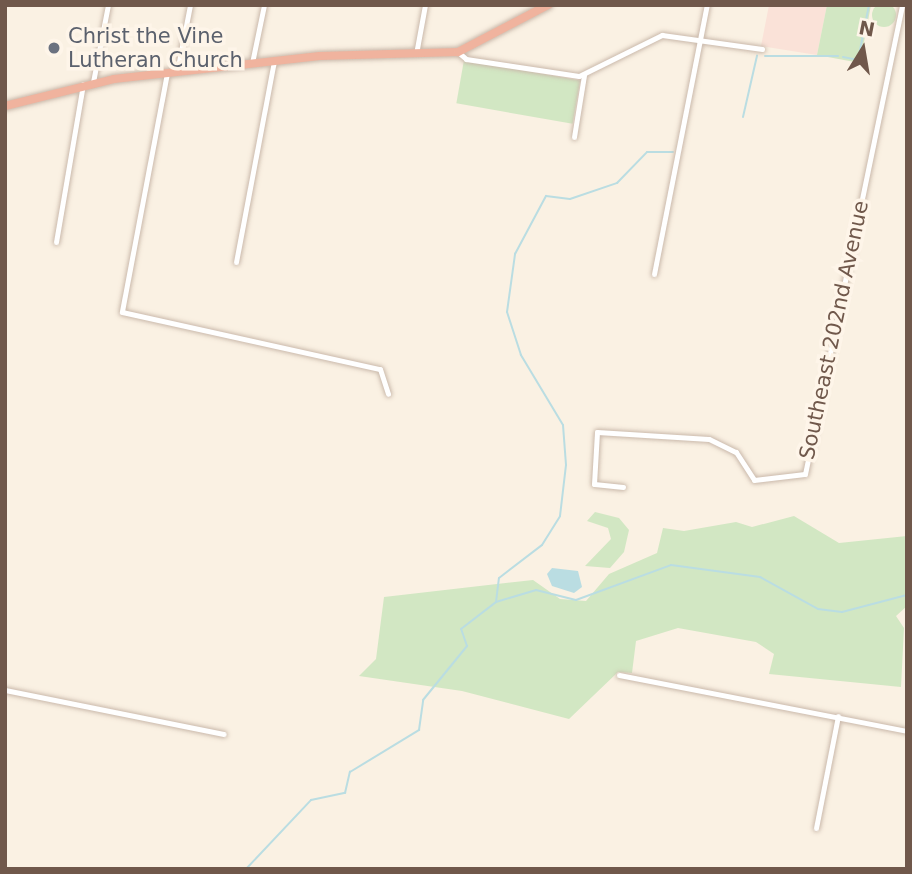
<!DOCTYPE html>
<style>
body{margin:0}
#map{position:relative;width:912px;height:874px;overflow:hidden;background:#faf1e3;font-family:"DejaVu Sans",sans-serif}
div>[style]{position:absolute}
.commercial>*{inset:0;background:#fae2d8}
.green>*{inset:0;background:#d2e7c3;transform-origin:0 0}
.round{border-radius:50%}
.water>*{inset:0;background:#badde2}
.stream>*{height:2px;margin:-1px;padding:0 1px;transform-origin:1px;border-radius:1px;background:#badde2}
.roads{filter:drop-shadow(0 0 2px #cab9ab) drop-shadow(0 0 2px #cab9ab)}
.minor>*{height:5px;margin:-2.5px;padding:0 2.5px;transform-origin:2.5px;border-radius:2.5px;background:#fff}
.highway>*{height:8px;margin:-4px;padding:0 4px;transform-origin:4px;border-radius:4px;background:#f0b39e}
.dots>*{width:19px;height:19px;translate:-50% -50%;box-sizing:border-box;border:4px solid #fef5e9;border-radius:50%}
span{translate:-50% -50%;white-space:nowrap;text-align:center;line-height:1.15;-webkit-text-stroke:7px #fef5e9;paint-order:stroke}
.worship-label{font-size:21px;color:#5b616d}
.left{translate:0 -50%;text-align:left}
.street-label{font-size:21px;color:#70584b}
.frame{position:absolute;inset:0;border:7px solid #70584b;pointer-events:none}
.north{position:absolute;left:828px;top:14px;width:70px;height:70px;-webkit-text-stroke:5px #fef5e9;paint-order:stroke;rotate:11deg;font-size:19px;font-weight:700;line-height:28px;text-align:center;color:#70584b}
.north::after{content:'';display:block;margin:auto;width:24px;height:32px;background:#70584b;clip-path:polygon(50% 0,100% 100%,50% 72%,0 100%)}
</style>
<div id="map">
<div class="commercial">
<div style="clip-path:polygon(769px 5px,827px 5px,817px 55px,761px 46px)"></div>
</div>
<div class="green">
<div class="round" style="left:872px;top:3px;width:24px;height:24px"></div>
<div style="clip-path:polygon(827px 5px,871px 5px,860px 63px,817px 55px)"></div>
<div style="left:464px;top:60px;width:118px;height:44px;rotate:10deg"></div>
<div style="clip-path:polygon(595px 512px,619px 518px,629px 530px,624px 552px,610px 568px,585px 566px,611px 539px,608px 528px,587px 521px)"></div>
<div style="clip-path:polygon(794px 516px,839px 543px,907px 536px,907px 606px,896px 616px,904px 628px,901px 687px,769px 674px,774px 654px,756px 642px,678px 628px,636px 641px,632px 673px,618px 672px,569px 719px,462px 691px,359px 676px,376px 659px,384px 597px,533px 580px,560px 599px,586px 601px,609px 574px,657px 553px,663px 528px,684px 531px,736px 522px,752px 527px)"></div>
</div>
<div class="water">
<div style="clip-path:polygon(552px 568px,578px 571px,582px 587px,574px 593px,552px 586px,547px 574px)"></div>
</div>
<div class="stream">
<div style="left:765px;top:56px;width:73px"></div>
<div style="left:843px;top:57px;width:15px;rotate:11deg"></div>
<div style="left:858px;top:60px;width:56px;rotate:-78.7deg"></div>
<div style="left:743px;top:117px;width:63px;rotate:-77.1deg"></div>
<div style="left:496px;top:602px;width:24px;rotate:-83deg"></div>
<div style="left:499px;top:578px;width:54px;rotate:-37.5deg"></div>
<div style="left:542px;top:545px;width:34px;rotate:-58deg"></div>
<div style="left:560px;top:516px;width:51px;rotate:-83.3deg"></div>
<div style="left:566px;top:465px;width:40px;rotate:-94.3deg"></div>
<div style="left:563px;top:425px;width:82px;rotate:-121deg"></div>
<div style="left:521px;top:355px;width:45px;rotate:-108deg"></div>
<div style="left:507px;top:312px;width:59px;rotate:-82.1deg"></div>
<div style="left:515px;top:254px;width:66px;rotate:-61.9deg"></div>
<div style="left:546px;top:196px;width:24px;rotate:7deg"></div>
<div style="left:570px;top:199px;width:50px;rotate:-18.8deg"></div>
<div style="left:617px;top:183px;width:43px;rotate:-45.9deg"></div>
<div style="left:647px;top:152px;width:26px"></div>
<div style="left:246px;top:869px;width:95px;rotate:-46.7deg"></div>
<div style="left:311px;top:800px;width:35px;rotate:-12deg"></div>
<div style="left:345px;top:793px;width:22px;rotate:-77deg"></div>
<div style="left:350px;top:772px;width:81px;rotate:-31.3deg"></div>
<div style="left:419px;top:730px;width:30px;rotate:-82deg"></div>
<div style="left:423px;top:700px;width:70px;rotate:-50.8deg"></div>
<div style="left:467px;top:646px;width:18px;rotate:-109deg"></div>
<div style="left:461px;top:629px;width:44px;rotate:-37.6deg"></div>
<div style="left:496px;top:602px;width:42px;rotate:-16.7deg"></div>
<div style="left:536px;top:590px;width:41px;rotate:14deg"></div>
<div style="left:576px;top:600px;width:101px;rotate:-20.2deg"></div>
<div style="left:671px;top:565px;width:90px;rotate:7.7deg"></div>
<div style="left:760px;top:577px;width:66px;rotate:28.9deg"></div>
<div style="left:818px;top:609px;width:24px;rotate:7deg"></div>
<div style="left:842px;top:612px;width:67px;rotate:-14.7deg"></div>
</div>
<div class="roads">
<div class="minor">
<div style="left:458px;top:52px;width:11px;rotate:41deg"></div>
<div style="left:466px;top:59px;width:114px;rotate:8.6deg"></div>
<div style="left:579px;top:76px;width:93px;rotate:-26.3deg"></div>
<div style="left:662px;top:35px;width:101px;rotate:8deg"></div>
<div style="left:416px;top:54px;width:50px;rotate:-79.6deg"></div>
<div style="left:252px;top:63px;width:59px;rotate:-78.3deg"></div>
<div style="left:177px;top:72px;width:68px;rotate:-79deg"></div>
<div style="left:167px;top:73px;width:243px;rotate:100.7deg"></div>
<div style="left:122px;top:312px;width:264px;rotate:12.5deg"></div>
<div style="left:380px;top:369px;width:26px;rotate:72deg"></div>
<div style="left:93px;top:82px;width:78px;rotate:-79deg"></div>
<div style="left:574px;top:137px;width:63px;rotate:-80.8deg"></div>
<div style="left:56px;top:242px;width:160px;rotate:-80.3deg"></div>
<div style="left:236px;top:262px;width:205px;rotate:-79.3deg"></div>
<div style="left:654px;top:274px;width:274px;rotate:-78.9deg"></div>
<div style="left:623px;top:487px;width:29px;rotate:-174deg"></div>
<div style="left:594px;top:484px;width:52px;rotate:-86.7deg"></div>
<div style="left:597px;top:432px;width:112px;rotate:3.6deg"></div>
<div style="left:709px;top:439px;width:30px;rotate:26deg"></div>
<div style="left:736px;top:452px;width:33px;rotate:57deg"></div>
<div style="left:754px;top:480px;width:51px;rotate:-6.7deg"></div>
<div style="left:805px;top:474px;width:479px;rotate:-78.3deg"></div>
<div style="left:619px;top:675px;width:293px;rotate:11deg"></div>
<div style="left:5px;top:690px;width:223px;rotate:11.4deg"></div>
<div style="left:816px;top:828px;width:114px;rotate:-78.9deg"></div>
</div>
<div class="highway">
<div style="left:5px;top:106px;width:112px;rotate:-13.9deg"></div>
<div style="left:114px;top:79px;width:207px;rotate:-6.4deg"></div>
<div style="left:320px;top:56px;width:138px;rotate:-1.7deg"></div>
<div style="left:458px;top:52px;width:102px;rotate:-27.6deg"></div>
</div>
</div>
<div class="dots">
<div style="left:54px;top:48px;background:#6b7280"></div>
</div>
<div class="worship-label">
<span class="left" style="left:68px;top:48px">Christ the Vine<br>Lutheran Church</span>
</div>
<div class="street-label">
<span style="left:834px;top:330px;rotate:-78deg">Southeast 202nd Avenue</span>
</div>
<div class="frame"></div>
<div class="north">N</div>
</div>
